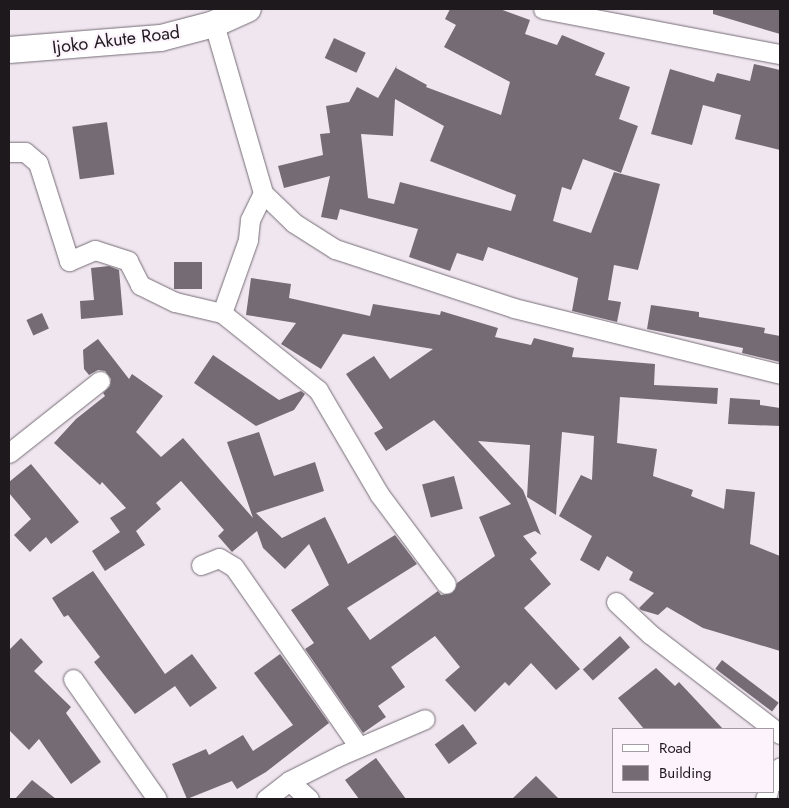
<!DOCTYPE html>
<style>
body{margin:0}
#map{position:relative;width:789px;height:808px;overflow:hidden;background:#f0e6f0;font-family:Jost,sans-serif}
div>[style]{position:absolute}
.building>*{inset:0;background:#746b74;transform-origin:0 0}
.roads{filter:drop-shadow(0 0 1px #756d75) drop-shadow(0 0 1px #756d75)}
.minor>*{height:19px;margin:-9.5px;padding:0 9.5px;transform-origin:9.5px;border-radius:9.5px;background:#fff}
.secondary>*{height:26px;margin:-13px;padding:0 13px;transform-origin:13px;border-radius:13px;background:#fff}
span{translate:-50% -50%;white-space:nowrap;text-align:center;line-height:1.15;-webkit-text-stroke:4px #fdf3fd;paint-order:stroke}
.street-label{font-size:18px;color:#1d191d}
.frame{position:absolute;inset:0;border:10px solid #1d191d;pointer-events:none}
.legend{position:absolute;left:612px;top:728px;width:162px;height:65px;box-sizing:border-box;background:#fdf3fd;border:1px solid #a39ca3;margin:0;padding:6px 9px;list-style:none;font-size:15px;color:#1d191d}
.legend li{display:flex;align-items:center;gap:10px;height:25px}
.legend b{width:25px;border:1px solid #a39ca3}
</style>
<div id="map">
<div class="building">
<div style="clip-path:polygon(evenodd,450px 9px,500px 9px,530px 20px,525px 34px,557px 45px,562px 35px,605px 53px,595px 75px,630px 87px,619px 119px,638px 126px,621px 173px,583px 159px,571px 190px,562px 187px,553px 221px,591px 233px,614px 172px,660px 184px,638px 270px,614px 265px,608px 300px,621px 302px,617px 322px,572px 311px,578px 278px,488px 247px,483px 261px,457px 253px,450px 271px,409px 257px,418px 229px,340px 209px,337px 220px,321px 217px,330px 176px,284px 188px,278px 166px,323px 155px,320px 134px,330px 133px,326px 106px,349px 102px,357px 87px,378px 98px,397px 65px,396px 68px,427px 85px,426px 87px,501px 115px,510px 82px,444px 47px,456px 25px,445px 19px,450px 9px,395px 99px,444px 126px,430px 161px,516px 195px,511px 211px,400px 182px,394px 204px,368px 198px,361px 134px,393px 136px,395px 99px)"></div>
<div style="clip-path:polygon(713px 9px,780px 9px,780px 34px,713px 14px)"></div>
<div style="left:334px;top:38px;width:35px;height:22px;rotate:25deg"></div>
<div style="clip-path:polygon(754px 64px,780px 70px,780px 150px,735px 139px,741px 115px,703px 105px,692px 145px,651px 134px,670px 69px,714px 82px,717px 73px,750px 81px)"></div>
<div style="left:107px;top:122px;width:53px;height:35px;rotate:82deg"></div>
<div style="left:174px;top:262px;width:28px;height:27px"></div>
<div style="clip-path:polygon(109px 266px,119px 270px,123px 315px,81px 319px,80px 301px,94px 300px,91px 268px)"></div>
<div style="clip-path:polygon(251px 278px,291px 284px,289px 298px,370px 316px,373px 304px,440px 315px,441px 311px,498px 328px,495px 337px,531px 345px,534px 338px,574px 348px,572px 357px,655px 364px,654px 385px,718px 388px,717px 404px,620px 397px,617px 443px,657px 449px,653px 476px,693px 490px,691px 496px,724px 509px,726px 489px,755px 492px,750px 544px,780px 556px,780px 651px,703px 628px,667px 607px,658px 615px,641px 610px,639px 608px,654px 593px,629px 580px,633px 572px,607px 556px,599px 571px,580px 560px,592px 536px,559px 516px,581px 475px,592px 480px,594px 436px,562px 432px,556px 515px,527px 497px,530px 445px,478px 441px,523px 490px,541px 535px,535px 531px,523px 536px,537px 553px,530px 559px,551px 584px,524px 608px,580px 669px,556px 690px,531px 663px,509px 686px,505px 682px,475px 712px,445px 680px,460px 667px,435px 636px,391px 667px,405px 687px,378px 706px,386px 717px,363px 733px,305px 649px,314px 643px,291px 610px,329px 585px,309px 544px,285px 569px,263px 548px,257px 531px,232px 552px,218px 536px,224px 530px,181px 481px,156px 503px,161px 509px,136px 531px,145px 545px,105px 571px,92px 551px,120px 532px,110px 518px,126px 508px,102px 482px,100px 485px,54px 443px,76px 419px,105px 396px,103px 393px,110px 386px,111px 379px,105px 371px,98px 370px,89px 375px,84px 369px,83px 350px,98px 339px,129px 379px,132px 374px,163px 396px,136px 432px,161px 457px,183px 438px,253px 518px,227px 442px,259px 432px,274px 476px,315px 462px,324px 491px,256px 513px,282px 538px,325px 517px,348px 564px,395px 535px,417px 564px,347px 608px,370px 640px,438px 591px,441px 595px,452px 593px,457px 583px,495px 556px,479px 517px,511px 504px,434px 420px,386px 451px,374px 433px,383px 428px,346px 374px,374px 356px,390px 379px,433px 349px,343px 334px,321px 369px,281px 344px,296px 323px,246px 315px)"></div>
<div style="clip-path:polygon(651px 305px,699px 312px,699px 317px,765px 328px,764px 333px,780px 336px,780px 362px,742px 353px,743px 348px,647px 329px)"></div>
<div style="left:42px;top:313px;width:17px;height:17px;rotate:66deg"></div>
<div style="clip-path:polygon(213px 355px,279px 400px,301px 391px,305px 394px,294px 410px,256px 426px,194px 383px)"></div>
<div style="clip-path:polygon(730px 398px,760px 400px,760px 405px,780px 408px,780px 426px,728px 424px)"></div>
<div style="clip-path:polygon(31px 464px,79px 522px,51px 544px,46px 537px,30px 552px,14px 535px,31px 519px,9px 493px,9px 482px)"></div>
<div style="left:454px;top:476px;width:34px;height:33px;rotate:75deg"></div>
<div style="clip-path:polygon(93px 571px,165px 674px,192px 654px,217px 688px,190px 707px,175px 686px,135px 714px,94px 662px,100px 657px,68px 615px,64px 617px,52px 598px)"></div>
<div style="left:620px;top:636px;width:15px;height:50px;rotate:48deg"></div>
<div style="clip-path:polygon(21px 638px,43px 662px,34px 671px,71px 707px,66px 713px,101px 762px,71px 784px,39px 739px,29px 750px,9px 730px,9px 650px)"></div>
<div style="clip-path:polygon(280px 654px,329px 723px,266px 772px,237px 789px,232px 781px,187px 799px,172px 764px,206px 749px,209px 755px,243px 735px,253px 751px,293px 725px,254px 673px)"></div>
<div style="left:722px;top:660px;width:71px;height:11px;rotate:37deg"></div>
<div style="clip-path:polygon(656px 668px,675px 686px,679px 682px,723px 729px,644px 729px,618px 698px)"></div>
<div style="left:463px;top:724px;width:24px;height:35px;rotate:54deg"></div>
<div style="clip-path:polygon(376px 758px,406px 799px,359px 799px,345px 780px)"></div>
<div style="clip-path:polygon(536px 776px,559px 799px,512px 799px)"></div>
<div style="clip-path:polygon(32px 780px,56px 799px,15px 799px)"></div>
</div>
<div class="roads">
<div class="minor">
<div style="left:543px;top:9px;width:241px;rotate:10.8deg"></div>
<div style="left:214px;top:24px;width:176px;rotate:73.8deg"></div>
<div style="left:263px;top:193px;width:43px;rotate:44.1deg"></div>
<div style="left:294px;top:223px;width:49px;rotate:32.4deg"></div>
<div style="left:335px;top:249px;width:188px;rotate:18.2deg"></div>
<div style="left:514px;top:308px;width:274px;rotate:13.9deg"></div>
<div style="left:9px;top:152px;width:16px"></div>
<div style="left:25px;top:152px;width:17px;rotate:40deg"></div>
<div style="left:38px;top:163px;width:103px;rotate:72.4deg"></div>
<div style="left:69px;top:261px;width:28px;rotate:-23deg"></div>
<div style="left:95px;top:250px;width:35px;rotate:18deg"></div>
<div style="left:128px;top:261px;width:27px;rotate:63deg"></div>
<div style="left:140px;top:285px;width:39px;rotate:26deg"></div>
<div style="left:175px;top:302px;width:48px;rotate:13.2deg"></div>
<div style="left:263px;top:193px;width:30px;rotate:116deg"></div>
<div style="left:250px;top:220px;width:20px;rotate:96deg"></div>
<div style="left:248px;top:240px;width:77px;rotate:109.6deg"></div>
<div style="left:222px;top:313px;width:123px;rotate:38.7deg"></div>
<div style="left:318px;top:390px;width:121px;rotate:59.6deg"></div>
<div style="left:379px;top:494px;width:112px;rotate:53.3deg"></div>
<div style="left:9px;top:453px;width:116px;rotate:-38.4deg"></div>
<div style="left:201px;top:565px;width:19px;rotate:-21deg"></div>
<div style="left:219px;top:558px;width:17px;rotate:31deg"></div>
<div style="left:234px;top:567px;width:219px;rotate:55.2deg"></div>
<div style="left:616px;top:602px;width:47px;rotate:43.3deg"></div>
<div style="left:650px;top:634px;width:164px;rotate:37.6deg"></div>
<div style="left:73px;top:679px;width:146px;rotate:55deg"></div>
<div style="left:289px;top:781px;width:27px;rotate:42deg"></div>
<div style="left:773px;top:783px;width:17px;rotate:-66deg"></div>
<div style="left:266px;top:799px;width:29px;rotate:-38deg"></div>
<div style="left:289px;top:781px;width:58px;rotate:-26.6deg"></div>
<div style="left:341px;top:755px;width:91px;rotate:-23.2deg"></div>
<div style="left:765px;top:799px;width:8px;rotate:-67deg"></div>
</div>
<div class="secondary">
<div style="left:9px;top:50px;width:152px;rotate:-4.5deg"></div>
<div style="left:161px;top:38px;width:55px;rotate:-14.8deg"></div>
<div style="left:214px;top:24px;width:37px;rotate:-24deg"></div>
</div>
</div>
<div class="street-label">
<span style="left:116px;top:40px;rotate:-7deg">Ijoko Akute Road</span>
</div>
<div class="frame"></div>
<ul class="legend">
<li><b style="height:6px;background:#fff"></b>Road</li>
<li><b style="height:14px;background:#746b74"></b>Building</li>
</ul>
</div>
